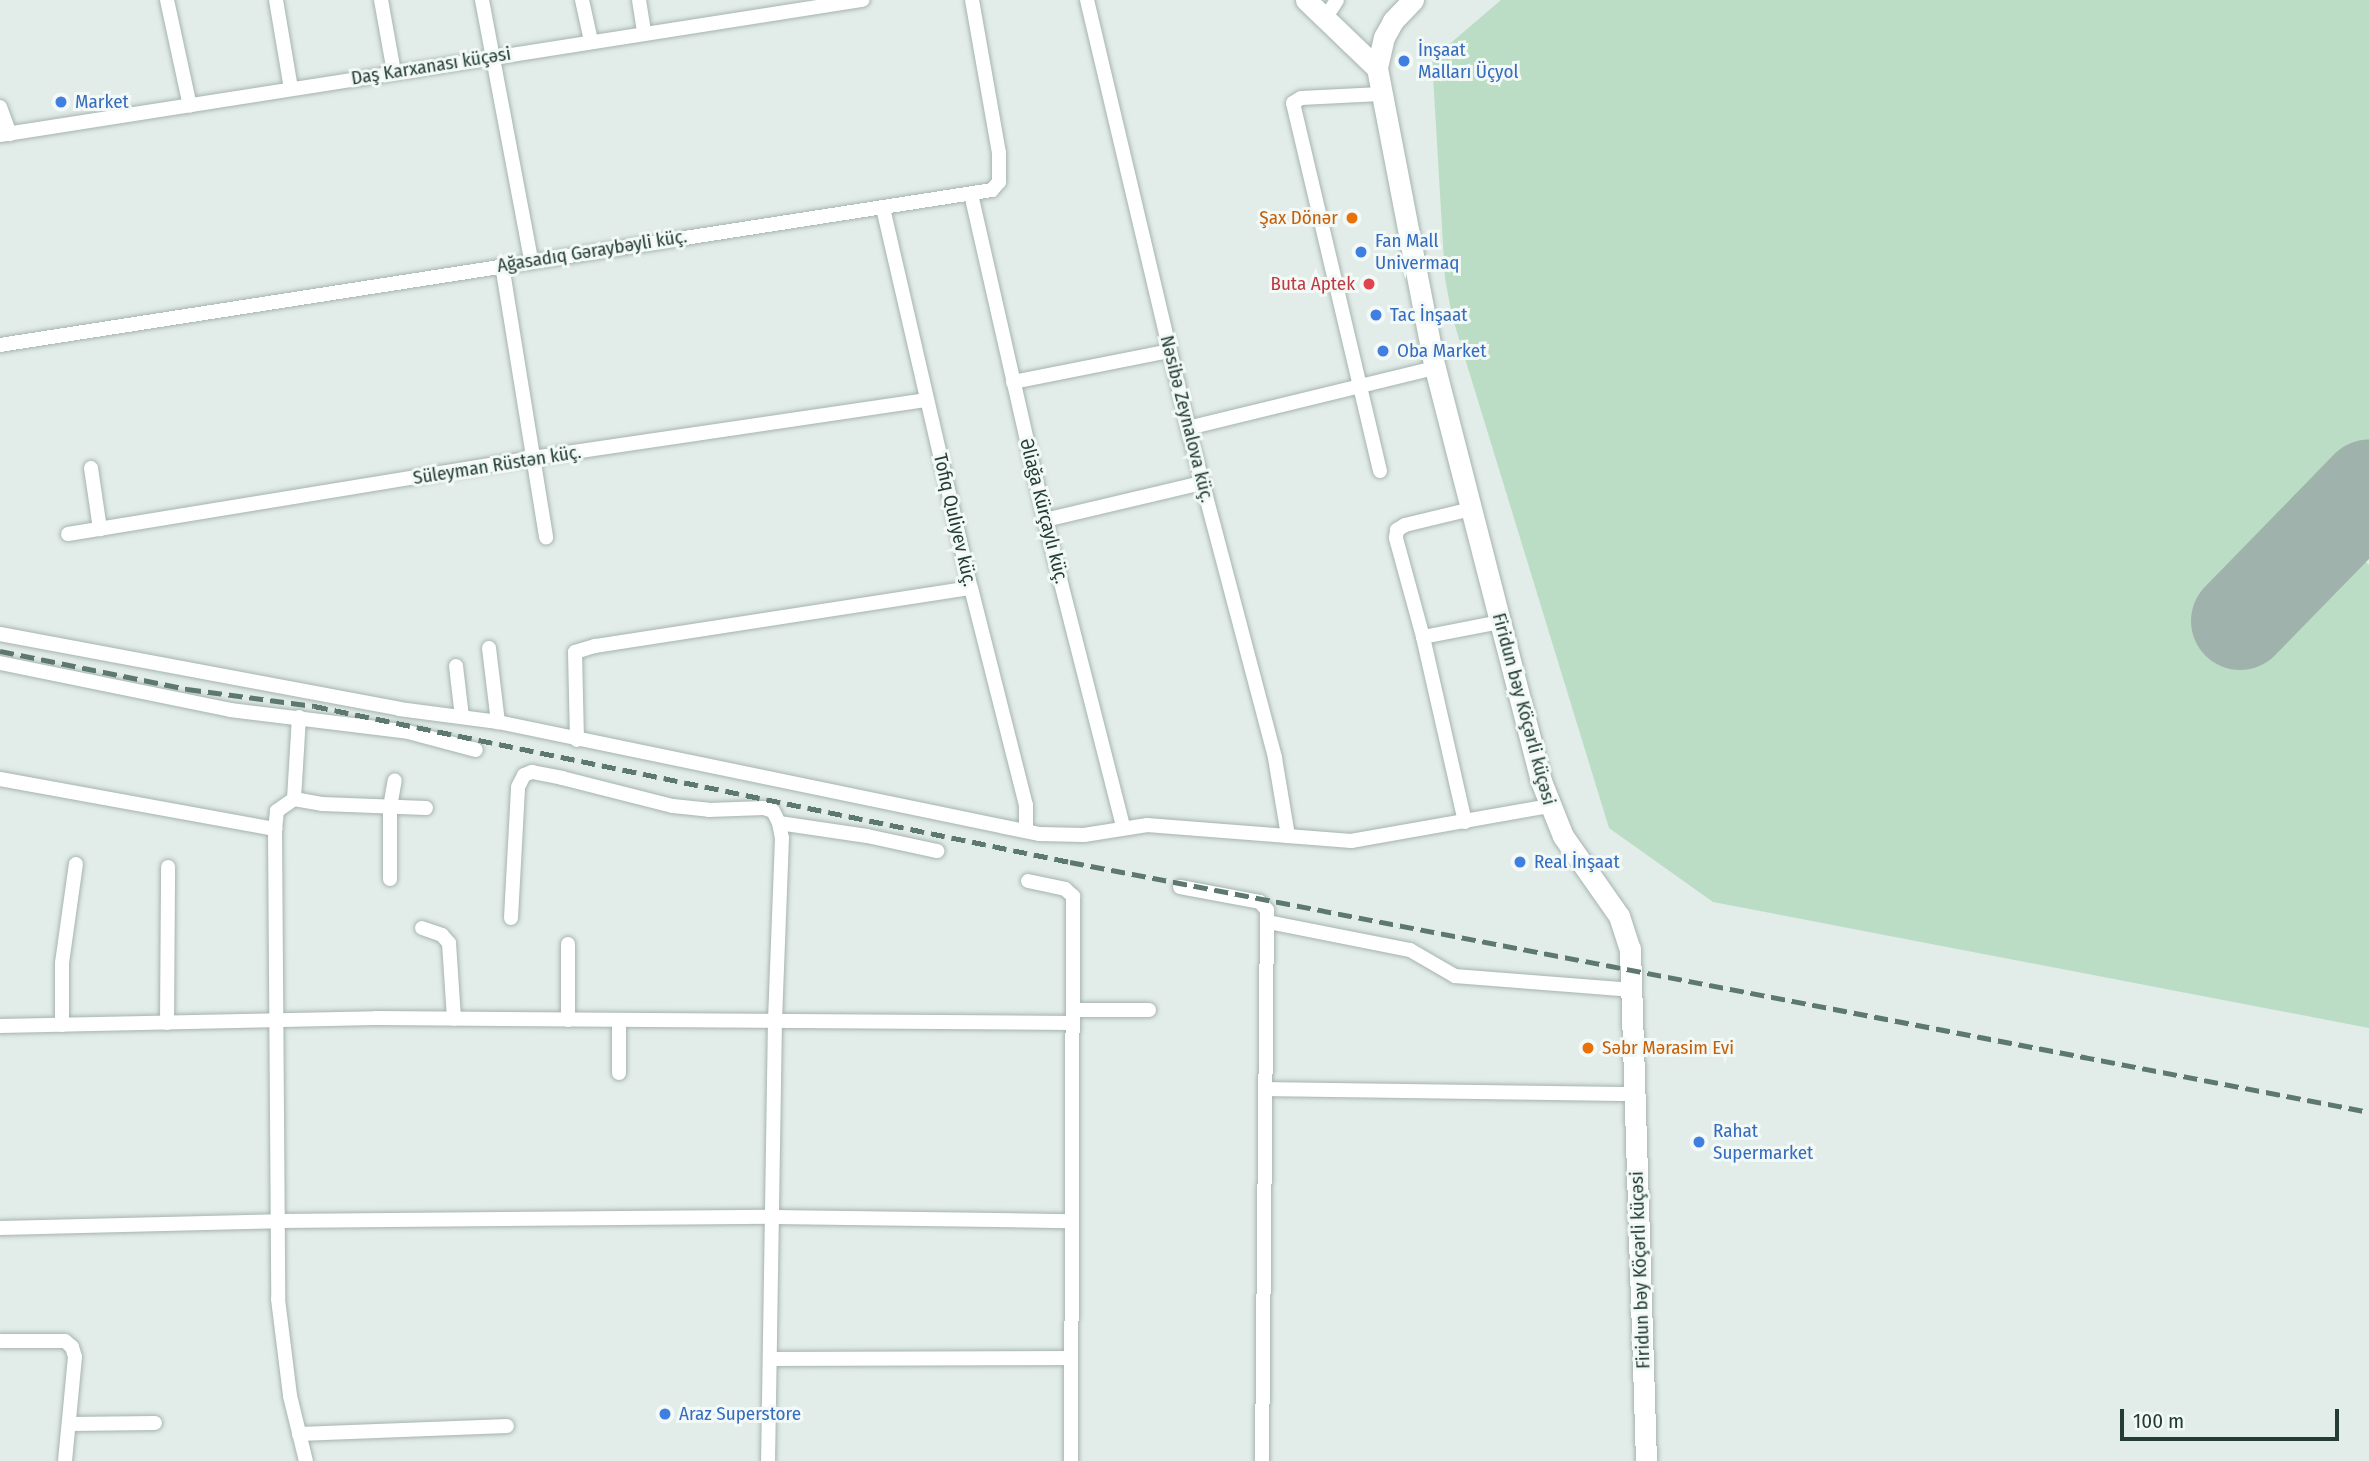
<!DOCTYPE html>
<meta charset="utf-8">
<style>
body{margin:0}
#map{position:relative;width:2369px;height:1461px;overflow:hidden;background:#e2ece8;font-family:"Fira Sans Condensed",sans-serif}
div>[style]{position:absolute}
.green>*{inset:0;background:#bcddc5}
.runway>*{height:98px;margin:-49px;padding:0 49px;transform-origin:49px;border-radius:49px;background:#a0b2ac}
.roads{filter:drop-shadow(0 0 2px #a5b4af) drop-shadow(0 0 2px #a5b4af)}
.street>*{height:14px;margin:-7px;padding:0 7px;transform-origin:7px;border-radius:7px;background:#fff}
.secondary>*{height:21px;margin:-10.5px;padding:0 10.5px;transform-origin:10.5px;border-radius:10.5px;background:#fff}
.rail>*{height:4.5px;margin-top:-2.25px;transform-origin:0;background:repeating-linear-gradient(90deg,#5d7871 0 14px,transparent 0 21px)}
.dots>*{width:19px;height:19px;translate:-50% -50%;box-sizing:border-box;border:4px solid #f3f9f6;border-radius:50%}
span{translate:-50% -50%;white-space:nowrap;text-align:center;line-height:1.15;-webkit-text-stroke:6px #f3f9f6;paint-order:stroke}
.shop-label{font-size:19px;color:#366cbe}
.left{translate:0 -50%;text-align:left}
.street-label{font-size:19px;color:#233d36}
.food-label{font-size:19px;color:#c56008}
.right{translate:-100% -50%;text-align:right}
.health-label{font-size:19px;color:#be3a42}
.scale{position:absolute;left:2120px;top:1409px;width:219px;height:32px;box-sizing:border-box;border:4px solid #233d36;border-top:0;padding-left:9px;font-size:21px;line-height:24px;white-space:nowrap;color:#233d36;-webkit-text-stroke:5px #f3f9f6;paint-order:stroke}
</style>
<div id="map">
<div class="green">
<div style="clip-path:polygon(1501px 0,2369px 0,2369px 440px,2214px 600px,2263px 646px,2355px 550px,2369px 565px,2369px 1028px,1713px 902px,1609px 828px,1452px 316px,1445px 278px,1432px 59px)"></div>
</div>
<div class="runway">
<div style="left:2240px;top:621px;width:185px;rotate:-45.7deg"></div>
</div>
<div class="roads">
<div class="street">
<div style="left:167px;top:0;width:108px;rotate:77.8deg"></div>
<div style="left:276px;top:0;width:90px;rotate:80.4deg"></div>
<div style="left:381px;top:0;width:73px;rotate:79.8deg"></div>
<div style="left:482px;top:0;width:265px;rotate:79.3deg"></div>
<div style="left:582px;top:0;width:42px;rotate:77.6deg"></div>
<div style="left:639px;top:0;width:33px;rotate:81deg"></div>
<div style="left:1087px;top:0;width:440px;rotate:76.7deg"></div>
<div style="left:1188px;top:428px;width:341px;rotate:75.2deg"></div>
<div style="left:1275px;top:758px;width:79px;rotate:80.5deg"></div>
<div style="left:1326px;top:17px;width:20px;rotate:-57deg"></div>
<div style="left:0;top:107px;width:29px;rotate:70deg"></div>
<div style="left:0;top:135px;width:873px;rotate:-8.9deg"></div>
<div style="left:971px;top:194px;width:334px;rotate:77.2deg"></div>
<div style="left:1045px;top:520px;width:317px;rotate:75.7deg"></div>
<div style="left:883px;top:208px;width:390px;rotate:77deg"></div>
<div style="left:971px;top:588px;width:224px;rotate:75.8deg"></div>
<div style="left:1026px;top:805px;width:26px;rotate:90deg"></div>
<div style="left:502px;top:265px;width:276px;rotate:80.8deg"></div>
<div style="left:0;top:345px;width:1004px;rotate:-8.88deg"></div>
<div style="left:992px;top:190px;width:11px;rotate:-49deg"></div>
<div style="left:999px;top:182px;width:29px;rotate:-90deg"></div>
<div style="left:999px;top:153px;width:155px;rotate:-100deg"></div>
<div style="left:1013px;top:382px;width:159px;rotate:-11.2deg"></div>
<div style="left:1188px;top:428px;width:254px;rotate:-13.7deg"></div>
<div style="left:91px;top:468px;width:62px;rotate:81.6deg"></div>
<div style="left:1380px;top:471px;width:378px;rotate:-103.3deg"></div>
<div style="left:1293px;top:103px;width:9px;rotate:-32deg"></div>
<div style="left:1301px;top:98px;width:80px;rotate:-2.9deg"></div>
<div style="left:1045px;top:520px;width:161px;rotate:-13.3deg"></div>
<div style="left:68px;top:534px;width:471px;rotate:-9.3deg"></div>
<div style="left:533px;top:458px;width:398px;rotate:-8.4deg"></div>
<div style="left:0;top:634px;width:406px;rotate:10.6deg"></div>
<div style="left:399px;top:709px;width:100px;rotate:7.5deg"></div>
<div style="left:498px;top:722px;width:552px;rotate:11.7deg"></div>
<div style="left:1039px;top:834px;width:45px;rotate:1.3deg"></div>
<div style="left:1084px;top:835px;width:64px;rotate:-9deg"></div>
<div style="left:1147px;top:825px;width:205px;rotate:4.5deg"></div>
<div style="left:1351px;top:841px;width:202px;rotate:-10deg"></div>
<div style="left:1423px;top:637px;width:78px;rotate:-11deg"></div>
<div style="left:489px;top:648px;width:75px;rotate:83.1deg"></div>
<div style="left:0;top:663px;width:235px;rotate:11.5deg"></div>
<div style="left:230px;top:710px;width:179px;rotate:7deg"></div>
<div style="left:408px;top:732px;width:70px;rotate:14.8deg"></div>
<div style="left:456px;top:666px;width:51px;rotate:83.3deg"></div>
<div style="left:299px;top:717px;width:82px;rotate:93.5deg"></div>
<div style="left:294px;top:799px;width:21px;rotate:145deg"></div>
<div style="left:277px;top:811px;width:18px;rotate:96deg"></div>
<div style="left:275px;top:829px;width:470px;rotate:89.6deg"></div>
<div style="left:278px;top:1299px;width:98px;rotate:82.9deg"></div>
<div style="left:290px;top:1396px;width:67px;rotate:76.2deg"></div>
<div style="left:577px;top:740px;width:88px;rotate:-91.3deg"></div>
<div style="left:575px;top:652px;width:21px;rotate:-17deg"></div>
<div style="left:595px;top:646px;width:380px;rotate:-8.8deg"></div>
<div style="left:0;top:779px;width:280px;rotate:10.3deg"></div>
<div style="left:294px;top:799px;width:28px;rotate:10deg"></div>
<div style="left:322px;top:804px;width:104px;rotate:2.2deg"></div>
<div style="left:1465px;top:822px;width:190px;rotate:-102.8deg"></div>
<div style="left:1423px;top:637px;width:103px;rotate:-105.3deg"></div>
<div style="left:1396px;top:538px;width:8px;rotate:-83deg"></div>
<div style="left:1397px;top:530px;width:9px;rotate:-32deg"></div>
<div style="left:1405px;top:525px;width:68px;rotate:-13.6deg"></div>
<div style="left:779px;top:823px;width:89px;rotate:8.4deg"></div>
<div style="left:867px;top:836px;width:72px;rotate:12.1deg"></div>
<div style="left:390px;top:879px;width:72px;rotate:-90deg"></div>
<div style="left:390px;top:807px;width:27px;rotate:-80deg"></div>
<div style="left:1028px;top:881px;width:38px;rotate:12deg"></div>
<div style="left:1065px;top:889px;width:11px;rotate:41deg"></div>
<div style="left:1073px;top:896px;width:565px;rotate:90.2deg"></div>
<div style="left:1180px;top:887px;width:81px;rotate:10.6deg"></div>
<div style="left:1260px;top:902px;width:11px;rotate:49deg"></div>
<div style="left:1267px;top:910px;width:551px;rotate:90.52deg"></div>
<div style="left:511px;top:918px;width:131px;rotate:-86.9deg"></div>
<div style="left:518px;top:787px;width:13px;rotate:-63deg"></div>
<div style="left:524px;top:775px;width:9px;rotate:-21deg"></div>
<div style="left:532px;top:772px;width:31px;rotate:11deg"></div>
<div style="left:562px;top:778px;width:114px;rotate:14.2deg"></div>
<div style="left:673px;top:806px;width:36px;rotate:6deg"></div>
<div style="left:709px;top:810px;width:55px;rotate:-2.1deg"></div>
<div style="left:764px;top:808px;width:9px;rotate:18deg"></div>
<div style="left:773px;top:811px;width:13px;rotate:63deg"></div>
<div style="left:779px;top:823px;width:15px;rotate:79deg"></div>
<div style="left:782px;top:838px;width:181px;rotate:92.2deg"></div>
<div style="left:775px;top:1019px;width:442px;rotate:90.9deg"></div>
<div style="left:1268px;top:922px;width:145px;rotate:11.2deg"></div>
<div style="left:1410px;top:950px;width:52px;rotate:30deg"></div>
<div style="left:1455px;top:976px;width:178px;rotate:4.5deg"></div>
<div style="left:422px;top:928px;width:21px;rotate:19deg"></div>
<div style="left:442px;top:935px;width:11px;rotate:49deg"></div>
<div style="left:449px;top:943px;width:76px;rotate:86.2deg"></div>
<div style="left:1073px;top:1010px;width:76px"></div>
<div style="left:568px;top:1020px;width:76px;rotate:-90deg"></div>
<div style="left:167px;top:1023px;width:156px;rotate:-89.6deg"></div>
<div style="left:62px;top:1025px;width:62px;rotate:-90deg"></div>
<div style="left:62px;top:963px;width:100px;rotate:-82deg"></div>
<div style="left:0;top:1026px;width:376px;rotate:-1.2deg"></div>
<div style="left:376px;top:1018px;width:697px;rotate:0.41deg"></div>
<div style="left:619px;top:1073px;width:53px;rotate:-90deg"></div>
<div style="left:1267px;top:1089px;width:367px;rotate:0.8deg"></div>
<div style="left:0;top:1228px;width:278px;rotate:-1.4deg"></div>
<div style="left:278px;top:1221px;width:496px;rotate:-0.5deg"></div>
<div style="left:774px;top:1217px;width:296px;rotate:0.8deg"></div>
<div style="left:0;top:1341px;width:65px"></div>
<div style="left:65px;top:1341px;width:9px;rotate:41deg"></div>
<div style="left:72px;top:1347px;width:10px;rotate:73deg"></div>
<div style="left:75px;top:1357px;width:104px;rotate:95.5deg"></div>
<div style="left:771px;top:1359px;width:299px;rotate:-0.2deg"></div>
<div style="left:69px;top:1424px;width:86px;rotate:-0.7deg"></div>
<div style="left:299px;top:1434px;width:208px;rotate:-2.2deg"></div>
</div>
<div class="secondary">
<div style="left:1306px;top:0;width:98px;rotate:43.8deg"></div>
<div style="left:1413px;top:0;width:29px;rotate:134deg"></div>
<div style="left:1393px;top:21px;width:18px;rotate:119deg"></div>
<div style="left:1384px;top:37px;width:32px;rotate:103deg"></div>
<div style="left:1377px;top:68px;width:306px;rotate:79.1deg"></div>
<div style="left:1435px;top:368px;width:426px;rotate:75.6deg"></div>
<div style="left:1541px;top:781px;width:59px;rotate:68.2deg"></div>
<div style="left:1563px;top:836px;width:98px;rotate:55deg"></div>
<div style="left:1619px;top:916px;width:35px;rotate:72deg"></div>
<div style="left:1630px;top:949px;width:512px;rotate:88.21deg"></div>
</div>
</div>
<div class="rail">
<div style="left:0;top:651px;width:191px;rotate:11.5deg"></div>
<div style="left:187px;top:689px;width:128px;rotate:7.6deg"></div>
<div style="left:314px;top:706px;width:772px;rotate:11.66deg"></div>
<div style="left:1070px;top:862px;width:1323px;rotate:10.89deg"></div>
</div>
<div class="dots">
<div style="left:1404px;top:61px;background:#3f7fe0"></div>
<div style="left:61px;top:102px;background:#3f7fe0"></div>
<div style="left:1352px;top:218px;background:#e8710a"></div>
<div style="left:1361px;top:252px;background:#3f7fe0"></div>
<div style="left:1369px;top:284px;background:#e0444e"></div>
<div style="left:1376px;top:315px;background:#3f7fe0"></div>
<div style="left:1383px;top:351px;background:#3f7fe0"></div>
<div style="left:1520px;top:862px;background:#3f7fe0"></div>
<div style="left:1588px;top:1048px;background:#e8710a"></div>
<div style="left:1699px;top:1142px;background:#3f7fe0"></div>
<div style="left:665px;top:1414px;background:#3f7fe0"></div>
</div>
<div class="shop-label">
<span class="left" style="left:1418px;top:61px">İnşaat<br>Malları Üçyol</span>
<span class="left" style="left:75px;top:102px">Market</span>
<span class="left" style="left:1375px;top:252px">Fan Mall<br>Univermaq</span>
<span class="left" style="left:1390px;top:315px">Tac İnşaat</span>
<span class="left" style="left:1397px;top:351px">Oba Market</span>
<span class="left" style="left:1534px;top:862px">Real İnşaat</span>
<span class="left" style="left:1713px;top:1142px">Rahat<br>Supermarket</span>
<span class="left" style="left:679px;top:1414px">Araz Superstore</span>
</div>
<div class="street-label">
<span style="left:431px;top:66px;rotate:-9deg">Daş Karxanası küçəsi</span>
<span style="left:592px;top:251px;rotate:-9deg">Ağasadıq Gəraybəyli küç.</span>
<span style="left:1187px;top:419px;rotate:76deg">Nəsibə Zeynalova küç.</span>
<span style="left:497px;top:465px;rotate:-9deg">Süleyman Rüstən küç.</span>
<span style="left:1044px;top:511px;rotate:76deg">Əliağa Kürçaylı küç.</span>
<span style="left:955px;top:520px;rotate:77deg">Tofiq Quliyev küç.</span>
<span style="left:1524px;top:709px;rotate:75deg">Firidun bəy Köçərli küçəsi</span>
<span style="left:1640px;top:1270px;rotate:-92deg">Firidun bəy Köçərli küçəsi</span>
</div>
<div class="food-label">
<span class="right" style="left:1338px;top:218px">Şax Dönər</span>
<span class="left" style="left:1602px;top:1048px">Səbr Mərasim Evi</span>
</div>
<div class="health-label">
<span class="right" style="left:1355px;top:284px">Buta Aptek</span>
</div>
<div class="scale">100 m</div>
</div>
